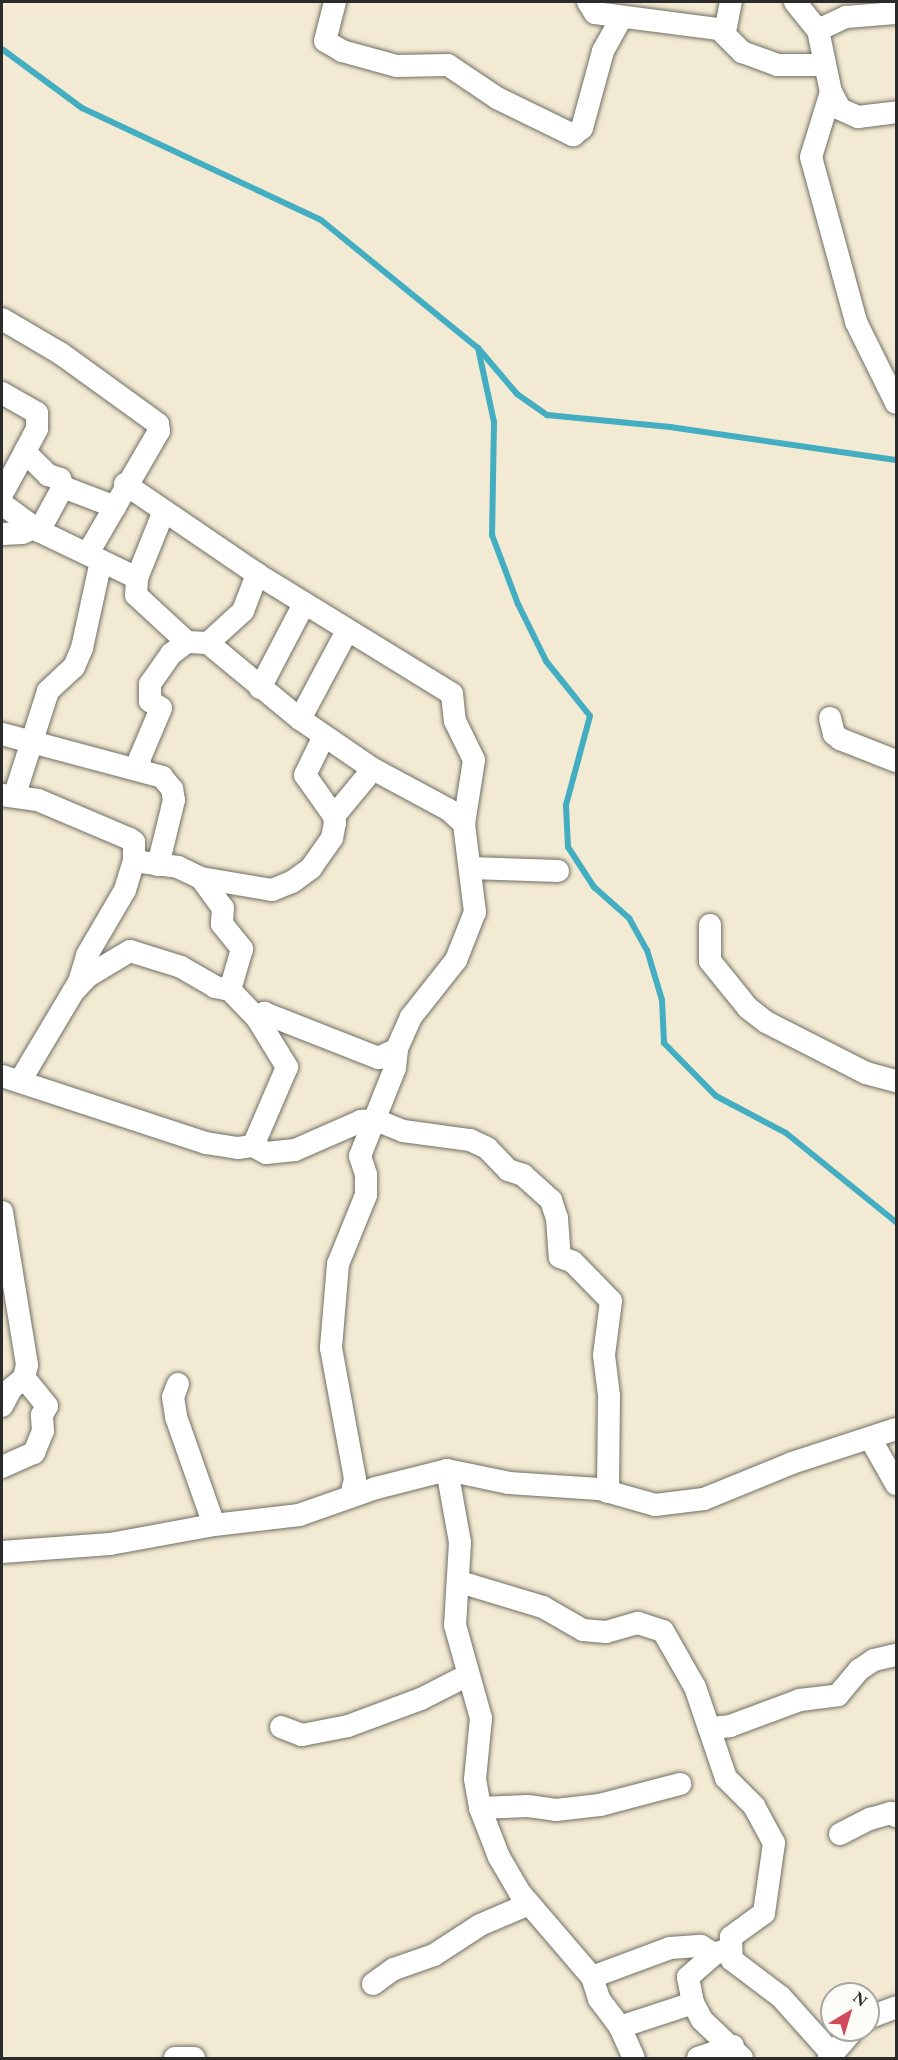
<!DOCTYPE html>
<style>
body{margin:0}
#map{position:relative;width:898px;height:2060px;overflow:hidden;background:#f2ead2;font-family:"EB Garamond",serif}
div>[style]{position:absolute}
.stream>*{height:6px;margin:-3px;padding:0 3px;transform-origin:3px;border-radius:3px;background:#43adc2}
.roads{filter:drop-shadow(0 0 2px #716e65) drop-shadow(0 0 2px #716e65)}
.minor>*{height:22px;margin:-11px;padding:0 11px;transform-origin:11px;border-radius:11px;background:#fff}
span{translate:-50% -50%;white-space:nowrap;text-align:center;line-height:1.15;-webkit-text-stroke:4.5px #fdfcf7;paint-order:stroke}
.frame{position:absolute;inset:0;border:3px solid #2b2b2b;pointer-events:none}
.north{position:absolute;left:820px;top:1982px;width:60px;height:60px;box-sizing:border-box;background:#fdfcf7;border:2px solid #a9a8a5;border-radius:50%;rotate:38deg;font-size:16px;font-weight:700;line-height:24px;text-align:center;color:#2b2b2b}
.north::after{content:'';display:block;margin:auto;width:21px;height:27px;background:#d1495b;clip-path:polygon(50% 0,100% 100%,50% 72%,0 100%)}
</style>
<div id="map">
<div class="stream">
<div style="left:2px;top:49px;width:99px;rotate:36.4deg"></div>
<div style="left:82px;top:108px;width:264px;rotate:25.1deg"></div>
<div style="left:321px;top:220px;width:203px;rotate:39.2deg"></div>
<div style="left:478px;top:348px;width:60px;rotate:49.7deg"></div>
<div style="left:517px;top:394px;width:37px;rotate:35deg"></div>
<div style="left:547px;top:415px;width:124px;rotate:5.6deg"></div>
<div style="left:670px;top:427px;width:228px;rotate:8.3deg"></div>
<div style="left:478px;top:348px;width:76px;rotate:77.8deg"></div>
<div style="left:494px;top:422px;width:113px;rotate:91deg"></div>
<div style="left:492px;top:535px;width:74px;rotate:69.4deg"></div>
<div style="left:518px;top:604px;width:64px;rotate:63.8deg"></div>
<div style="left:546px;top:661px;width:70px;rotate:51.3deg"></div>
<div style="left:590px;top:716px;width:92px;rotate:105.1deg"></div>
<div style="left:566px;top:805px;width:42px;rotate:87.3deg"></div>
<div style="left:568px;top:847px;width:48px;rotate:57deg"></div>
<div style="left:594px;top:887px;width:47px;rotate:41.5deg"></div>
<div style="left:629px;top:918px;width:37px;rotate:61deg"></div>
<div style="left:647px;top:950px;width:52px;rotate:73.3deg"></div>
<div style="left:662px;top:1000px;width:43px;rotate:87.3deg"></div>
<div style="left:664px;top:1043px;width:74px;rotate:45.5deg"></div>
<div style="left:716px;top:1096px;width:79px;rotate:27.9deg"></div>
<div style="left:786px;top:1133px;width:141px;rotate:39deg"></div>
</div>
<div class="roads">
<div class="minor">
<div style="left:335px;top:2px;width:40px;rotate:104.4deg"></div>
<div style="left:325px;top:41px;width:20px;rotate:30deg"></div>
<div style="left:342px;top:51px;width:57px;rotate:15.3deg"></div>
<div style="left:397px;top:66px;width:51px;rotate:-1.1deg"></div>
<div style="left:448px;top:65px;width:59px;rotate:34deg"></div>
<div style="left:497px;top:98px;width:85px;rotate:26deg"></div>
<div style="left:573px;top:135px;width:11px;rotate:-38deg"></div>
<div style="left:582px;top:128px;width:80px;rotate:-74.7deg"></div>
<div style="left:603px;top:51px;width:38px;rotate:-61deg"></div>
<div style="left:588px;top:2px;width:13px;rotate:58deg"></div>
<div style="left:595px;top:13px;width:125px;rotate:7.4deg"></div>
<div style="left:719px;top:29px;width:33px;rotate:45deg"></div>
<div style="left:742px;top:52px;width:37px;rotate:20deg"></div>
<div style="left:777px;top:65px;width:47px"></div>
<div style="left:795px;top:2px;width:36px;rotate:51deg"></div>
<div style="left:818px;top:30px;width:63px;rotate:78.2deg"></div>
<div style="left:831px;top:92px;width:19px;rotate:62deg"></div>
<div style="left:840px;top:109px;width:20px;rotate:24deg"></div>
<div style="left:858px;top:117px;width:38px;rotate:-7deg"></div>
<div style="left:818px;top:30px;width:31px;rotate:-25deg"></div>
<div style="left:846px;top:17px;width:50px;rotate:-4.6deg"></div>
<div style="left:725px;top:32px;width:31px;rotate:-79deg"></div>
<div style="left:831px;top:92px;width:68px;rotate:107.1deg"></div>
<div style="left:811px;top:157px;width:171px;rotate:74.7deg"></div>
<div style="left:856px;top:322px;width:90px;rotate:63.7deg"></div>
<div style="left:2px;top:319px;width:67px;rotate:30.4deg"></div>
<div style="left:60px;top:353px;width:121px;rotate:35.9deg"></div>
<div style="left:158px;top:424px;width:7px;rotate:82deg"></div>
<div style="left:159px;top:431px;width:141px;rotate:120.2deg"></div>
<div style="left:2px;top:393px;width:40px;rotate:29.7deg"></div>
<div style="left:37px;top:413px;width:16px;rotate:90deg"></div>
<div style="left:37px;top:429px;width:26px;rotate:118deg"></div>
<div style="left:25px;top:452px;width:33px;rotate:45deg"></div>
<div style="left:48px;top:475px;width:13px;rotate:18deg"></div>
<div style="left:60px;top:479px;width:9px;rotate:69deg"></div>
<div style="left:63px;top:487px;width:56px;rotate:21deg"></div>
<div style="left:125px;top:484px;width:160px;rotate:34.3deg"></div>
<div style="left:257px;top:574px;width:229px;rotate:31.6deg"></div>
<div style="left:452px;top:694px;width:27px;rotate:84deg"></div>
<div style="left:455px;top:721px;width:43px;rotate:64deg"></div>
<div style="left:474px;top:760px;width:65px;rotate:98.9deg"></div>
<div style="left:464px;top:824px;width:89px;rotate:82.9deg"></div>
<div style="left:475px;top:912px;width:52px;rotate:111.6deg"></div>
<div style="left:456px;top:960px;width:73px;rotate:128.3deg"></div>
<div style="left:411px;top:1017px;width:35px;rotate:114deg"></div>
<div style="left:397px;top:1049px;width:19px;rotate:96deg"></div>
<div style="left:395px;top:1068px;width:95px;rotate:111.7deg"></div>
<div style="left:360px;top:1156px;width:20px;rotate:72deg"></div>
<div style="left:366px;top:1175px;width:20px;rotate:90deg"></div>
<div style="left:366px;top:1195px;width:74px;rotate:112.1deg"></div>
<div style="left:338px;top:1264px;width:84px;rotate:94.8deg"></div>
<div style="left:331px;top:1348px;width:133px;rotate:79.6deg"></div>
<div style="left:355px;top:1479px;width:18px;rotate:103deg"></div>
<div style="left:2px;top:494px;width:48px;rotate:-61.3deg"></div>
<div style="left:2px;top:504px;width:46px;rotate:36.1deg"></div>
<div style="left:39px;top:531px;width:109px;rotate:25.6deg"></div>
<div style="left:137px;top:578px;width:17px;rotate:93deg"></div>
<div style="left:136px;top:595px;width:69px;rotate:42.7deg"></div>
<div style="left:187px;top:642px;width:21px;rotate:3deg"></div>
<div style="left:208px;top:643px;width:119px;rotate:39.6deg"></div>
<div style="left:300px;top:719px;width:88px;rotate:34.4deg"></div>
<div style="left:373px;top:769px;width:86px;rotate:28.3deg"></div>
<div style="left:449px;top:810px;width:21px;rotate:43deg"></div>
<div style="left:39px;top:531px;width:50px;rotate:-61.4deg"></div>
<div style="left:2px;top:534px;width:20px;rotate:-3deg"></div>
<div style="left:22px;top:533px;width:13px;rotate:-23deg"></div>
<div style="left:137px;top:578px;width:72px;rotate:-68.1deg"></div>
<div style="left:208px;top:643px;width:47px;rotate:-42.4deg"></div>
<div style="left:243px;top:611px;width:40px;rotate:-69deg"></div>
<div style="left:260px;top:688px;width:95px;rotate:-62.4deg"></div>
<div style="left:830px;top:718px;width:16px;rotate:76deg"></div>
<div style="left:834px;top:734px;width:8px;rotate:40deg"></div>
<div style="left:840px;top:739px;width:60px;rotate:21.4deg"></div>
<div style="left:300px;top:719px;width:100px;rotate:-61.9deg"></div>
<div style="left:2px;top:734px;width:166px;rotate:15deg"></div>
<div style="left:162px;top:777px;width:16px;rotate:50deg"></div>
<div style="left:172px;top:789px;width:11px;rotate:80deg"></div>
<div style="left:174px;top:800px;width:67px;rotate:103.8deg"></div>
<div style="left:139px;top:769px;width:11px;rotate:-85deg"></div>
<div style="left:140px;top:758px;width:54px;rotate:-67.2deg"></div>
<div style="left:161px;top:708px;width:13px;rotate:-148deg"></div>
<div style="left:150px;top:701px;width:17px;rotate:-90deg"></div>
<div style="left:150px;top:684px;width:37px;rotate:-55deg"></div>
<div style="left:171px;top:654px;width:20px;rotate:-37deg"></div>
<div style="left:15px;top:794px;width:108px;rotate:-72.2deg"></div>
<div style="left:48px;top:691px;width:35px;rotate:-43deg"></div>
<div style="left:74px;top:667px;width:21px;rotate:-67deg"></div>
<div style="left:82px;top:648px;width:89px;rotate:-77.7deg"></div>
<div style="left:2px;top:795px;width:36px;rotate:8deg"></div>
<div style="left:38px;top:800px;width:100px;rotate:23deg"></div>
<div style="left:130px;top:839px;width:5px;rotate:37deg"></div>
<div style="left:134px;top:842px;width:19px;rotate:90deg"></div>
<div style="left:134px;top:861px;width:44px;rotate:7.8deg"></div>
<div style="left:178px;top:867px;width:25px;rotate:26deg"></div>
<div style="left:201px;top:878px;width:37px;rotate:54deg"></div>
<div style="left:223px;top:908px;width:16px;rotate:94deg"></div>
<div style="left:222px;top:924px;width:32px;rotate:51deg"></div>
<div style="left:242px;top:949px;width:43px;rotate:106.3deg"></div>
<div style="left:334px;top:816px;width:61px;rotate:-50.3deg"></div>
<div style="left:471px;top:868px;width:87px;rotate:2deg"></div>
<div style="left:201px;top:878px;width:72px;rotate:9.6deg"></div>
<div style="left:272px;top:890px;width:22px;rotate:-22deg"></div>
<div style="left:292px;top:882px;width:24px;rotate:-36deg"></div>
<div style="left:311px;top:868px;width:37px;rotate:-55deg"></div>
<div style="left:332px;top:838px;width:15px;rotate:-79deg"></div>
<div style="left:335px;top:823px;width:7px;rotate:-98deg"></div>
<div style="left:334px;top:816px;width:50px;rotate:-125.3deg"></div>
<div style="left:305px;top:775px;width:43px;rotate:-64deg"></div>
<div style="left:710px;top:925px;width:36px;rotate:90deg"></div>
<div style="left:710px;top:961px;width:60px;rotate:51deg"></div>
<div style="left:748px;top:1008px;width:23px;rotate:38deg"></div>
<div style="left:766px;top:1022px;width:112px;rotate:27deg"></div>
<div style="left:866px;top:1073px;width:31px;rotate:15deg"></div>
<div style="left:73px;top:992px;width:22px;rotate:-47deg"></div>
<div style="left:88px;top:976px;width:49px;rotate:-30.8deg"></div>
<div style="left:130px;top:951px;width:53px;rotate:17.4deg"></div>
<div style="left:181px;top:967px;width:39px;rotate:30deg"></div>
<div style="left:215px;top:987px;width:15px;rotate:11deg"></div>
<div style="left:230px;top:990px;width:39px;rotate:46deg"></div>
<div style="left:257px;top:1018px;width:9px;rotate:-36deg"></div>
<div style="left:264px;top:1013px;width:123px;rotate:21.5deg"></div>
<div style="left:378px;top:1058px;width:21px;rotate:-25deg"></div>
<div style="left:2px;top:1076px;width:215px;rotate:18.2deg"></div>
<div style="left:206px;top:1143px;width:32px;rotate:9deg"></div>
<div style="left:238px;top:1148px;width:15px;rotate:-8deg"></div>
<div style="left:253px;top:1146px;width:15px;rotate:28deg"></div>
<div style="left:266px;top:1153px;width:29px;rotate:-6deg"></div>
<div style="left:295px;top:1150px;width:72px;rotate:-23.7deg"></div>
<div style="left:361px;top:1121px;width:15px;rotate:-4deg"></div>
<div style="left:376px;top:1120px;width:29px;rotate:22deg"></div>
<div style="left:403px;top:1131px;width:68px;rotate:7.7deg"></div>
<div style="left:470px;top:1140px;width:19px;rotate:25deg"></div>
<div style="left:487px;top:1148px;width:30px;rotate:46deg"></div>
<div style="left:508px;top:1170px;width:16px;rotate:18deg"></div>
<div style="left:523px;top:1175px;width:38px;rotate:42deg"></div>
<div style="left:551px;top:1200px;width:19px;rotate:72deg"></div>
<div style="left:557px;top:1218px;width:39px;rotate:86deg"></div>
<div style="left:560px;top:1257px;width:14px;rotate:21deg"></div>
<div style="left:573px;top:1262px;width:54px;rotate:45.7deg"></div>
<div style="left:611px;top:1301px;width:54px;rotate:97.4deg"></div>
<div style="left:604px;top:1355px;width:41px;rotate:83deg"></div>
<div style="left:609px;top:1396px;width:96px;rotate:90.6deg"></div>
<div style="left:20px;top:1081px;width:115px;rotate:-59.2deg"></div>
<div style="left:79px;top:982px;width:28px;rotate:-73deg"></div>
<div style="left:87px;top:955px;width:75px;rotate:-59.7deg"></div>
<div style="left:125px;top:890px;width:30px;rotate:-73deg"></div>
<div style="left:253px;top:1146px;width:86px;rotate:-66.7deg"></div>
<div style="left:287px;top:1067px;width:57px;rotate:-121.5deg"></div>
<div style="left:2px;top:1212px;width:155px;rotate:80.7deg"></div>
<div style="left:27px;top:1365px;width:13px;rotate:103deg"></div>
<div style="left:24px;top:1378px;width:17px;rotate:140deg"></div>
<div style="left:11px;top:1389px;width:19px;rotate:118deg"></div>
<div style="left:178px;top:1384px;width:14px;rotate:111deg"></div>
<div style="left:173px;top:1397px;width:20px;rotate:81deg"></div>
<div style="left:176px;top:1417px;width:114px;rotate:70.6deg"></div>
<div style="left:870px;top:1438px;width:53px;rotate:60.5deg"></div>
<div style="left:2px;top:1467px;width:35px;rotate:-24deg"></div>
<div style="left:34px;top:1453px;width:24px;rotate:-68deg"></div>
<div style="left:43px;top:1431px;width:16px;rotate:-94deg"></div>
<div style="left:42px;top:1415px;width:10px;rotate:-61deg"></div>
<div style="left:47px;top:1406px;width:36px;rotate:-129deg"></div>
<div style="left:447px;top:1470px;width:73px;rotate:79.8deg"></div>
<div style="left:460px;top:1542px;width:83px;rotate:93.4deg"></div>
<div style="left:455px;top:1625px;width:97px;rotate:74.4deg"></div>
<div style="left:481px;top:1718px;width:61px;rotate:95.6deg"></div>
<div style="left:475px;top:1779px;width:29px;rotate:80deg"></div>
<div style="left:480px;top:1808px;width:53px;rotate:68.8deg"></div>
<div style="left:499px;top:1857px;width:42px;rotate:59.7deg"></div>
<div style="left:520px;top:1893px;width:111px;rotate:49.4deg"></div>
<div style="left:592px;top:1977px;width:23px;rotate:72deg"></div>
<div style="left:599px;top:1999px;width:35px;rotate:53deg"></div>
<div style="left:620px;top:2027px;width:34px;rotate:66deg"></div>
<div style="left:2px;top:1552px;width:108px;rotate:-4.2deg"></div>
<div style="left:110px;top:1544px;width:106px;rotate:-10.4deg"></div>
<div style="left:214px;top:1525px;width:86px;rotate:-6.7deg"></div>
<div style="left:299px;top:1515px;width:82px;rotate:-19.3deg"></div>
<div style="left:376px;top:1488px;width:73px;rotate:-14.2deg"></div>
<div style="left:447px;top:1470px;width:63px;rotate:11.8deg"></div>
<div style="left:509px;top:1483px;width:90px;rotate:3.8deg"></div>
<div style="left:599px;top:1489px;width:58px;rotate:15.9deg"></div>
<div style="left:655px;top:1505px;width:49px;rotate:-7deg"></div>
<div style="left:704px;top:1499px;width:95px;rotate:-22.2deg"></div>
<div style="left:792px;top:1463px;width:109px;rotate:-18.1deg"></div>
<div style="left:460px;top:1582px;width:87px;rotate:16.8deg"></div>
<div style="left:543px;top:1607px;width:46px;rotate:29.9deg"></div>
<div style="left:583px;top:1630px;width:23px;rotate:5deg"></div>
<div style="left:606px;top:1632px;width:33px;rotate:-16deg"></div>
<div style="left:638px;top:1623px;width:26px;rotate:18deg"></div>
<div style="left:663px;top:1631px;width:64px;rotate:60.3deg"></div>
<div style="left:695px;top:1687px;width:96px;rotate:71.2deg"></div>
<div style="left:726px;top:1778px;width:40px;rotate:45deg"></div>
<div style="left:754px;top:1806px;width:42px;rotate:61.6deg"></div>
<div style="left:774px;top:1843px;width:71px;rotate:98.1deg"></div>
<div style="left:764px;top:1913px;width:41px;rotate:144deg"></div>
<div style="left:731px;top:1937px;width:23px;rotate:88deg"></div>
<div style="left:732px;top:1960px;width:61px;rotate:37.1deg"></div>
<div style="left:781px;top:1997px;width:76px;rotate:48.2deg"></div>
<div style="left:281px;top:1727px;width:22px;rotate:21deg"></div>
<div style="left:302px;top:1735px;width:47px;rotate:-11.1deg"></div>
<div style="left:348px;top:1726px;width:78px;rotate:-20.3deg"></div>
<div style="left:421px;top:1699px;width:53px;rotate:-27.1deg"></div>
<div style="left:709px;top:1728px;width:21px;rotate:-5deg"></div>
<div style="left:730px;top:1726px;width:75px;rotate:-20.4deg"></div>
<div style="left:800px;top:1700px;width:38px;rotate:-7deg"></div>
<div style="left:838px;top:1695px;width:33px;rotate:-50deg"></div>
<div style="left:859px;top:1670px;width:18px;rotate:-34deg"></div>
<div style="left:874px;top:1660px;width:23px;rotate:-13deg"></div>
<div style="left:480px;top:1808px;width:48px;rotate:-2.4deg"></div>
<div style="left:528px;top:1806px;width:28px;rotate:8deg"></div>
<div style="left:556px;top:1810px;width:44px;rotate:-6.5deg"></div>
<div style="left:600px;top:1805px;width:83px;rotate:-14.7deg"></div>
<div style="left:840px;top:1834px;width:34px;rotate:-27deg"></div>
<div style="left:870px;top:1819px;width:22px;rotate:-16deg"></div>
<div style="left:891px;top:1813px;width:6px;rotate:31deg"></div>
<div style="left:592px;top:1977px;width:83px;rotate:-20.4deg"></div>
<div style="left:670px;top:1948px;width:31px;rotate:-4deg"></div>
<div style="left:701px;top:1946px;width:15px;rotate:32deg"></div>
<div style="left:373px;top:1984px;width:26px;rotate:-36deg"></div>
<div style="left:394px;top:1969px;width:42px;rotate:-19.3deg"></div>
<div style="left:434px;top:1955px;width:55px;rotate:-33.1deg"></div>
<div style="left:480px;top:1925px;width:53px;rotate:-23.2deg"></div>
<div style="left:693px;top:2003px;width:19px;rotate:62deg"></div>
<div style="left:702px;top:2020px;width:55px;rotate:43.5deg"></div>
<div style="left:868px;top:2018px;width:30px;rotate:-21deg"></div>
<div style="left:620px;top:2027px;width:77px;rotate:-18.2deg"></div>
<div style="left:693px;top:2003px;width:26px;rotate:-101deg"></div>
<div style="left:688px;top:1977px;width:35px;rotate:-41deg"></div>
<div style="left:714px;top:1954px;width:16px;rotate:-18deg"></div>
<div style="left:175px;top:2058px;width:19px"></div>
<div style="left:698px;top:2058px;width:37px;rotate:-19deg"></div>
<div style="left:829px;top:2058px;width:37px;rotate:-49deg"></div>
</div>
</div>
<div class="frame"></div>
<div class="north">N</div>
</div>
